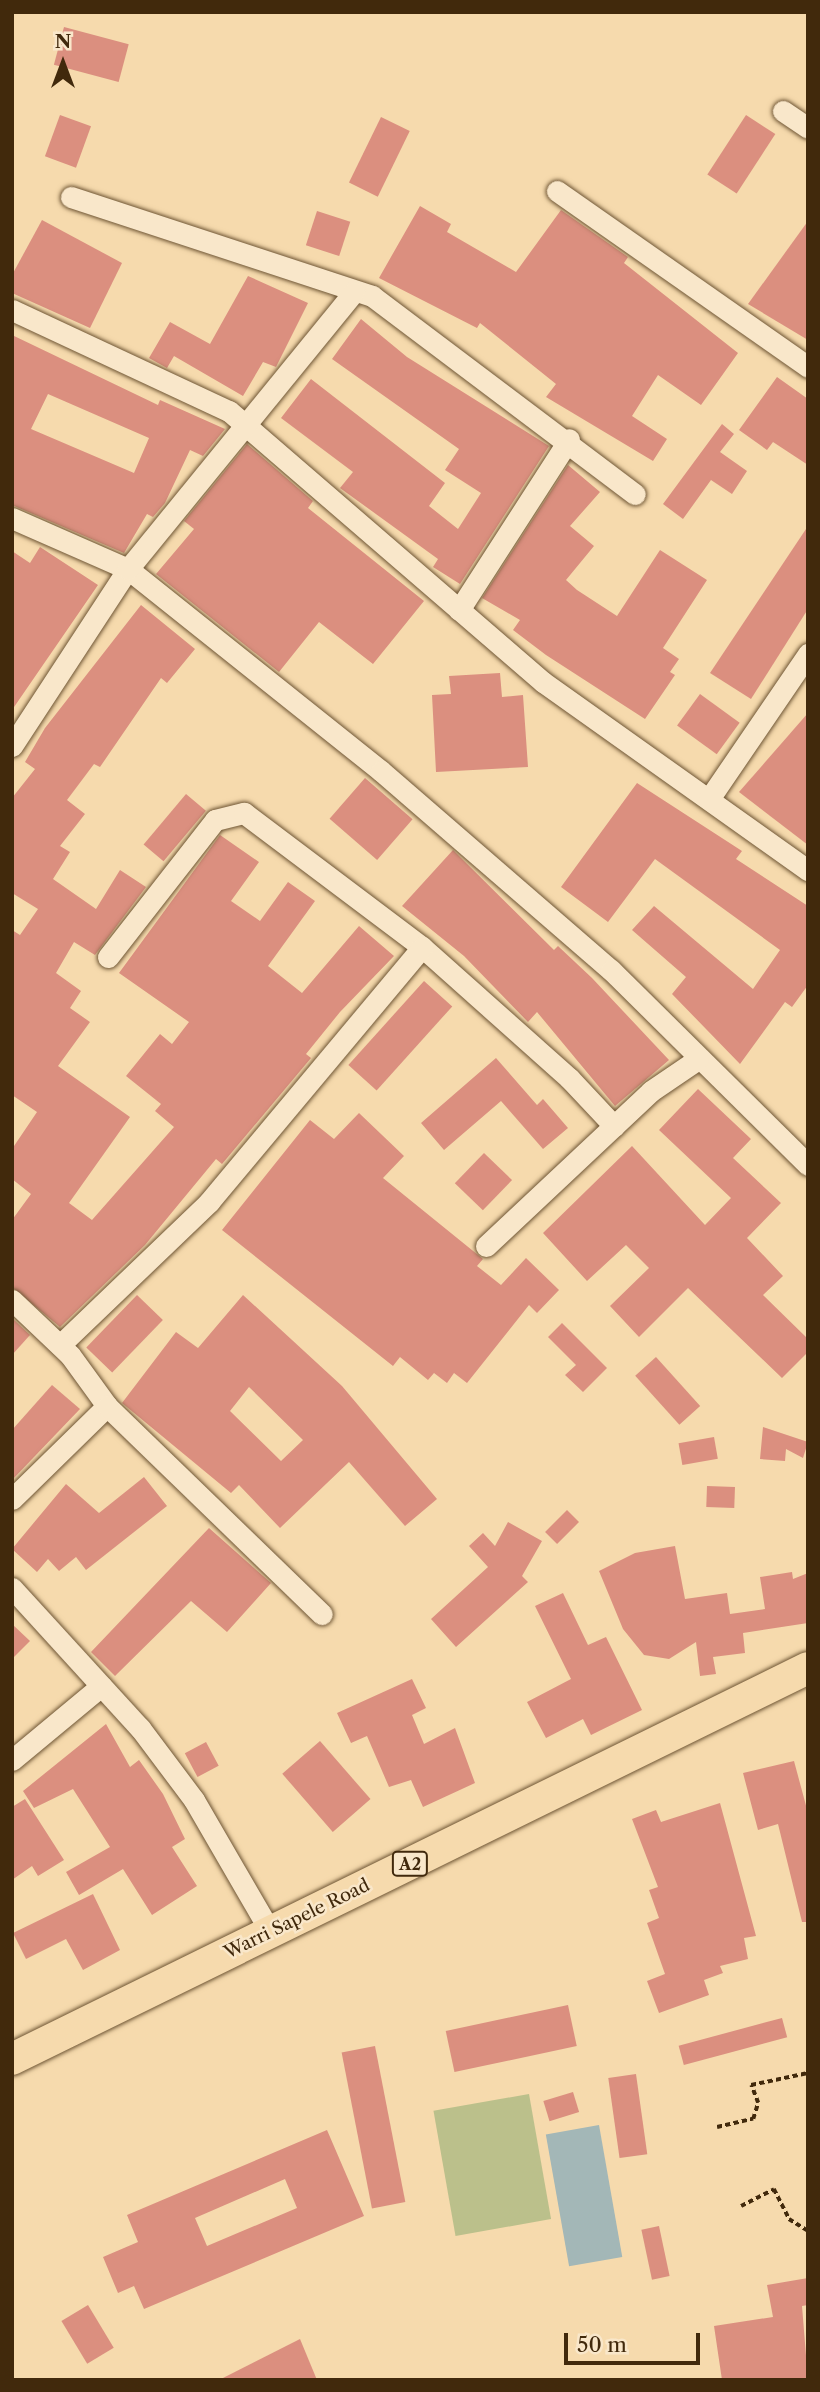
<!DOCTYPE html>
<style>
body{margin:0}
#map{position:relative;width:820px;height:2392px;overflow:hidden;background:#f6daad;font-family:"Libre Caslon Text",serif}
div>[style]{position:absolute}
.green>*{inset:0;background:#bbc08b;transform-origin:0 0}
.water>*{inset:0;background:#a3b7b7;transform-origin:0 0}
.building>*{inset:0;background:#db8f7f;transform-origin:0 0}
.path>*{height:3.5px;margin-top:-1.75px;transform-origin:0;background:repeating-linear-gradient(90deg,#41290c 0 5px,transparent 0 8.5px)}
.roads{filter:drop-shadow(0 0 2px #6e5534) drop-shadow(0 0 2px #6e5534)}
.minor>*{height:21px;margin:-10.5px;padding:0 10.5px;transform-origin:10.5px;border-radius:10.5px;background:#f9e7ca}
.highway>*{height:32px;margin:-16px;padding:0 16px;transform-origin:16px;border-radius:16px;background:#f6daad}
span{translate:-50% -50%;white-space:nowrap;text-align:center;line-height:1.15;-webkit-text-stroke:5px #f9e7ca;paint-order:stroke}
.shield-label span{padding:2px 5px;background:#f9e7ca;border:2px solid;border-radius:5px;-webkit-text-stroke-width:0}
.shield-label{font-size:16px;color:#41290c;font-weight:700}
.street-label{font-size:18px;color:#41290c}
.frame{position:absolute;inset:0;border:14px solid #41290c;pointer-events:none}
.north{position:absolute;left:28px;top:28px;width:70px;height:70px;-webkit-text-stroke:5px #f9e7ca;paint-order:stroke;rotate:0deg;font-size:19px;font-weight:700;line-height:28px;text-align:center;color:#41290c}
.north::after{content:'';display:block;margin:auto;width:24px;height:32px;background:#41290c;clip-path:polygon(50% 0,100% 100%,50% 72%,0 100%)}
.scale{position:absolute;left:564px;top:2333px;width:136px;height:32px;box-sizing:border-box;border:4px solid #41290c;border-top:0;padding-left:9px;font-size:21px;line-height:24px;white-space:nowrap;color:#41290c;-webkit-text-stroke:5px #f9e7ca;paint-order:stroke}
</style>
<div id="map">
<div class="green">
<div style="left:529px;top:2094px;width:127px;height:97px;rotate:80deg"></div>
</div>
<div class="water">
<div style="left:599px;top:2125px;width:134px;height:54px;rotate:80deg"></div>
</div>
<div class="building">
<div style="left:64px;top:27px;width:67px;height:39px;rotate:15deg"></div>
<div style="left:60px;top:115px;width:33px;height:44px;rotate:20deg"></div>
<div style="left:746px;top:115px;width:35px;height:71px;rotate:33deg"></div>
<div style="left:381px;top:117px;width:32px;height:73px;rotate:26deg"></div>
<div style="clip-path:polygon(420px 206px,451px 224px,447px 232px,516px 272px,561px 210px,628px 257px,624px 263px,738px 353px,701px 405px,658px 375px,632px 416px,667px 439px,653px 461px,546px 397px,556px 384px,480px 323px,477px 328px,379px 278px)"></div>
<div style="left:317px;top:211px;width:35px;height:36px;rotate:18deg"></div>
<div style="clip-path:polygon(42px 220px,122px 263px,90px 328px,12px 293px,12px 275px)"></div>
<div style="clip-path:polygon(808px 221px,808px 340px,748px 304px)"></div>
<div style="clip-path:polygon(248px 276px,308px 303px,276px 367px,263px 362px,243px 396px,174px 356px,167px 368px,149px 358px,170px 322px,210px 344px)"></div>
<div style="clip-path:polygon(361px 319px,407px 357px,549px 446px,460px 584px,433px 567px,438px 559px,340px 488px,353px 472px,281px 418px,311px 379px,445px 483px,429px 506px,458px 529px,481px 493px,445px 470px,459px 449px,332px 359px)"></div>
<div style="clip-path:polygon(evenodd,12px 335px,158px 405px,160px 400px,225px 429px,203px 456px,190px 450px,165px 503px,153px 517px,147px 514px,124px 553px,12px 505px,12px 335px,48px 394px,149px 438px,134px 473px,31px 429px,48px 394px)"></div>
<div style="clip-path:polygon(777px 377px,808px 399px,808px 465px,773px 442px,767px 450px,739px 430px)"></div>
<div style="clip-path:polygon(722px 424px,734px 434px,720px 452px,747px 471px,732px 494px,711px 480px,683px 519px,663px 504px)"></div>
<div style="clip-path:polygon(247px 444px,313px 501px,308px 508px,424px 601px,373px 664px,319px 622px,279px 672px,156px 574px,194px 529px,184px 521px)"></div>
<div style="clip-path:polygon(568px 465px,600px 492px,570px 526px,594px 546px,566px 580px,577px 590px,617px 616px,660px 550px,707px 580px,663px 648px,679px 659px,670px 672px,675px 675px,645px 719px,546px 655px,513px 630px,520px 620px,482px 598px)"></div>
<div style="clip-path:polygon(808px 526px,808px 609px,751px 699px,710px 673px)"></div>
<div style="clip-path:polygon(40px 547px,98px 585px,12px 710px,12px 551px,30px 563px)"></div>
<div style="clip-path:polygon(141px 605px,195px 649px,167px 683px,161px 678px,100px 767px,94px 764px,67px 800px,85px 814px,60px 846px,70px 852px,53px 879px,96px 909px,120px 870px,146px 887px,95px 955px,74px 942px,56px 973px,81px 991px,70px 1008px,90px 1022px,58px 1066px,130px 1117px,69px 1203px,92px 1220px,174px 1127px,155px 1111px,161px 1104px,126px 1076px,160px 1034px,172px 1044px,189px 1022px,119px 973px,220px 835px,259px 862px,231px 901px,260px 921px,288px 882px,315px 901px,268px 966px,302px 993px,359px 926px,394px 956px,340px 1012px,306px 1054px,311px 1058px,222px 1164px,216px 1159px,145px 1245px,60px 1327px,12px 1287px,12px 1220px,31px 1194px,12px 1179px,12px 1149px,37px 1112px,12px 1095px,12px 930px,20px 935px,38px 909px,12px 893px,12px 798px,35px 769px,25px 762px,45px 728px)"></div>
<div style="clip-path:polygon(500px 673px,502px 697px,523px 695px,528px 767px,436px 772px,432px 695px,451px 694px,449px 676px)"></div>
<div style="left:700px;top:694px;width:49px;height:39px;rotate:36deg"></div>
<div style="clip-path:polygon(808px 713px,808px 845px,739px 792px)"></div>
<div style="left:365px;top:778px;width:63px;height:54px;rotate:41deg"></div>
<div style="clip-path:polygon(637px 783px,742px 851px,736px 859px,808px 906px,808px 985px,792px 1007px,785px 1002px,740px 1064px,672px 994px,686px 977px,632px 930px,654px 906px,753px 989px,780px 950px,655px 859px,608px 922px,561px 887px)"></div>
<div style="left:186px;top:794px;width:26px;height:66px;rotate:40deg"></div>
<div style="clip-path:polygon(453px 850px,554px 950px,558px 946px,592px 978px,669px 1060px,615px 1106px,537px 1012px,528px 1022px,464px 956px,402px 906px)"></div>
<div style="left:424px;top:981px;width:38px;height:113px;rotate:42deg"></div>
<div style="clip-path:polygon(496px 1058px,537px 1105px,543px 1099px,568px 1128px,543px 1149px,501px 1101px,444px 1150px,421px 1123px)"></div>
<div style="clip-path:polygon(698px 1089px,751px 1139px,733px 1158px,781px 1203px,747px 1238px,783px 1276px,763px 1295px,808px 1339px,808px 1352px,782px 1378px,688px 1288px,639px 1337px,610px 1306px,649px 1268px,626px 1245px,587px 1281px,543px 1233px,632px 1146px,705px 1225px,731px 1198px,659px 1130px)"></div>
<div style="clip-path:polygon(359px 1113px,404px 1156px,383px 1178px,483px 1259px,477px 1266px,501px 1285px,526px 1258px,559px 1290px,537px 1313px,529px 1305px,467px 1383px,454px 1373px,447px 1383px,434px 1373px,428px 1380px,400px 1357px,393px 1366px,222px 1230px,310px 1120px,334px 1139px)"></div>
<div style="left:484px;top:1153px;width:39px;height:42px;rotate:44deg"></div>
<div style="left:137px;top:1295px;width:36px;height:73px;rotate:44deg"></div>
<div style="clip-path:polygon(evenodd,243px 1295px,342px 1386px,437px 1499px,405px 1526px,349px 1462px,280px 1528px,239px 1485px,231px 1493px,122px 1403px,176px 1332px,198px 1348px,243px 1295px,249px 1387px,303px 1440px,281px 1461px,230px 1411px,249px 1387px)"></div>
<div style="clip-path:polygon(12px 1318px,30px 1335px,12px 1355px)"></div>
<div style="clip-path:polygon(562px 1323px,607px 1368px,583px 1392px,565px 1375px,576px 1365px,548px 1337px)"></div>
<div style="left:656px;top:1357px;width:66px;height:28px;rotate:48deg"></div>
<div style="clip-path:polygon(52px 1385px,80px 1409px,12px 1480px,12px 1430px)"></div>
<div style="clip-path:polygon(763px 1427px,808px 1442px,803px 1458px,786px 1449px,785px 1461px,760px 1459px)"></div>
<div style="left:714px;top:1437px;width:22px;height:36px;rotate:80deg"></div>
<div style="clip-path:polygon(144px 1477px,167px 1506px,86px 1570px,76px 1557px,59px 1571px,48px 1559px,37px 1572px,12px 1549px,66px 1484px,99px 1513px)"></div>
<div style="left:707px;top:1486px;width:28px;height:21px;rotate:2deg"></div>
<div style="left:567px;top:1510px;width:17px;height:31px;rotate:45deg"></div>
<div style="clip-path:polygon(508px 1522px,542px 1541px,522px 1576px,528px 1582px,456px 1647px,431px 1619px,488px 1567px,469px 1546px,483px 1533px,495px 1546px)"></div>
<div style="clip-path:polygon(209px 1528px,271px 1583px,227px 1632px,191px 1601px,115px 1676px,91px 1652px)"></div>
<div style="clip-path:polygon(675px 1546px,685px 1599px,727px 1593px,730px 1614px,765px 1609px,760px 1577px,792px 1572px,793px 1579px,808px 1573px,808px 1623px,743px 1633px,745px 1653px,713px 1657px,716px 1674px,700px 1676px,696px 1642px,669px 1659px,644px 1655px,623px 1629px,599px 1571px,635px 1553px)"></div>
<div style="clip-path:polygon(563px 1593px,588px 1645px,606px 1637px,642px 1710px,591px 1735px,583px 1719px,546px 1738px,527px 1702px,571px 1679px,535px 1606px)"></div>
<div style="clip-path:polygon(12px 1624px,30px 1641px,12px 1659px)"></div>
<div style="clip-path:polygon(412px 1679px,426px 1708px,412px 1715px,424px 1744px,455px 1728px,475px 1783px,423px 1807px,411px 1780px,389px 1787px,367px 1736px,351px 1743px,337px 1713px)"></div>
<div style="clip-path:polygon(106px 1724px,130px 1767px,139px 1760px,163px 1794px,185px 1839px,172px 1847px,197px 1886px,152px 1915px,123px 1869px,79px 1895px,66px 1872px,110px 1847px,73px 1789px,34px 1808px,23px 1791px)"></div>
<div style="left:320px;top:1741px;width:77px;height:50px;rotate:49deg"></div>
<div style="left:206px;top:1742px;width:27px;height:24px;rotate:62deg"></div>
<div style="clip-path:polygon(794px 1761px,808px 1813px,808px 1922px,802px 1922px,778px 1824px,758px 1830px,743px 1773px)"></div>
<div style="clip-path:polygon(25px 1799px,64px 1860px,38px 1876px,32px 1866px,12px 1880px,12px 1807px)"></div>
<div style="clip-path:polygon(720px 1803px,756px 1936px,744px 1938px,748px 1959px,720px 1966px,723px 1973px,704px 1980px,709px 1995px,659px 2013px,647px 1981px,665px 1974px,647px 1923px,659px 1918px,649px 1890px,658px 1887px,632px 1819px,656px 1810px,661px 1822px)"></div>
<div style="clip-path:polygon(93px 1894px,120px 1950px,83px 1970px,66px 1939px,26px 1959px,13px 1933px)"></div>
<div style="left:568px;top:2005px;width:42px;height:125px;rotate:78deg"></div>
<div style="left:782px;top:2018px;width:20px;height:107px;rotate:75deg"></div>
<div style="left:375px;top:2046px;width:159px;height:34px;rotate:79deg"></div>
<div style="left:636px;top:2074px;width:81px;height:28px;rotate:82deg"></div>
<div style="left:573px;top:2092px;width:21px;height:31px;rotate:73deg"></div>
<div style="clip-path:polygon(evenodd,327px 2130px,364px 2216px,144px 2309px,134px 2286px,118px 2293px,103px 2257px,138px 2242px,127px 2215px,327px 2130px,285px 2179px,297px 2208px,207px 2246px,195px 2218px,285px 2179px)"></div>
<div style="left:659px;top:2226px;width:51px;height:18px;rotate:78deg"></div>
<div style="clip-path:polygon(808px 2278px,808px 2305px,802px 2306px,808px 2380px,722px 2380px,714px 2326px,773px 2317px,767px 2285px)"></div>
<div style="left:88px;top:2305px;width:50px;height:31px;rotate:59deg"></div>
<div style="clip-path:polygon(300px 2339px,317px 2380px,219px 2380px)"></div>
</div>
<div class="path">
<div style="left:717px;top:2127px;width:37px;rotate:-13deg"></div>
<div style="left:753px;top:2119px;width:17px;rotate:-73deg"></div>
<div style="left:758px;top:2103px;width:19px;rotate:-111deg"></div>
<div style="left:751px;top:2085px;width:58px;rotate:-11.9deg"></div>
<div style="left:741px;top:2206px;width:37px;rotate:-27deg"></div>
<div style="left:774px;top:2189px;width:34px;rotate:63deg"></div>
<div style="left:789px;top:2219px;width:22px;rotate:32deg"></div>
</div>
<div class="roads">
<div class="minor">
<div style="left:783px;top:111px;width:30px;rotate:34deg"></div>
<div style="left:557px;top:191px;width:307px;rotate:35deg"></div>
<div style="left:71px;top:197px;width:317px;rotate:18.2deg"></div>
<div style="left:372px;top:296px;width:329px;rotate:37deg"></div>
<div style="left:12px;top:310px;width:239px;rotate:25deg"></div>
<div style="left:229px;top:411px;width:415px;rotate:40.8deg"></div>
<div style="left:543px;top:682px;width:325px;rotate:35.4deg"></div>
<div style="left:12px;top:518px;width:127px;rotate:23.7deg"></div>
<div style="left:128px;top:569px;width:324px;rotate:38.6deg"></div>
<div style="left:381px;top:771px;width:304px;rotate:40.9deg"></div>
<div style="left:611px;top:970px;width:277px;rotate:44.7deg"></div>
<div style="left:459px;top:610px;width:203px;rotate:-57.2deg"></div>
<div style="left:12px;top:746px;width:212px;rotate:-56.8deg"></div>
<div style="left:128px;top:569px;width:357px;rotate:-50.8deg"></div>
<div style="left:709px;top:799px;width:176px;rotate:-55.7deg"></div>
<div style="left:108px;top:957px;width:174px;rotate:-52deg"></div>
<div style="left:215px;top:820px;width:30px;rotate:-14deg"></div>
<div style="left:244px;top:813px;width:223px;rotate:37deg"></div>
<div style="left:422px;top:947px;width:197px;rotate:41.7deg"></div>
<div style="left:569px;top:1078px;width:66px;rotate:46.8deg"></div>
<div style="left:486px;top:1246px;width:226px;rotate:-43.2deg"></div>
<div style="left:651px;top:1091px;width:57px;rotate:-34.2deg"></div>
<div style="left:12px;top:1300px;width:80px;rotate:43.5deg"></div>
<div style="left:70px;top:1355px;width:63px;rotate:54deg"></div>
<div style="left:60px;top:1345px;width:207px;rotate:-43.8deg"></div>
<div style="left:209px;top:1202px;width:332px;rotate:-50.1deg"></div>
<div style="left:12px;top:1499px;width:133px;rotate:-44.4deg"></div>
<div style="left:107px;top:1406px;width:299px;rotate:44.1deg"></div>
<div style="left:12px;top:1588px;width:190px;rotate:47.6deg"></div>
<div style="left:140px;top:1728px;width:90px;rotate:53.1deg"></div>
<div style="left:194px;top:1800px;width:151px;rotate:59.9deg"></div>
<div style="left:12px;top:1760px;width:116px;rotate:-39.7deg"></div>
</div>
<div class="highway">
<div style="left:12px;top:2059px;width:887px;rotate:-26.16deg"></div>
</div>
</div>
<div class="shield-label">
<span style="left:410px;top:1864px">A2</span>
</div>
<div class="street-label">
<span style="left:297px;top:1919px;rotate:-26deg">Warri Sapele Road</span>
</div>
<div class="frame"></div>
<div class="north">N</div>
<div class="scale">50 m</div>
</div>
